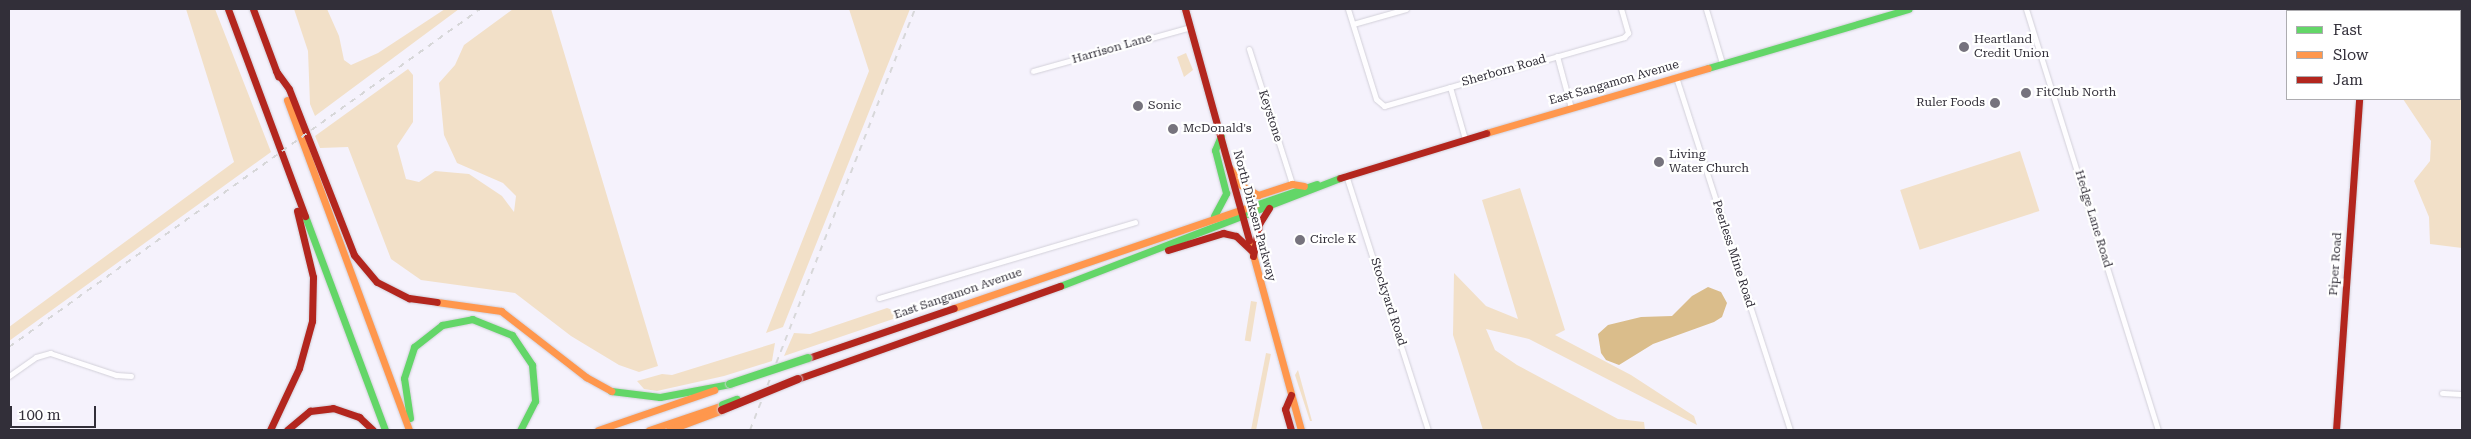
<!DOCTYPE html>
<style>
body{margin:0}
#map{position:relative;width:2471px;height:439px;overflow:hidden;background:#f5f2fc;font-family:"Roboto Serif",serif}
div>[style]{position:absolute}
.green>*{inset:0;background:#f2e0c8;transform-origin:0 0}
.water>*{inset:0;background:#dabd8b}
.roads{filter:drop-shadow(0 0 1px #d2d0d9) drop-shadow(0 0 1px #d2d0d9)}
.street>*{height:5px;margin:-2.5px;padding:0 2.5px;transform-origin:2.5px;border-radius:2.5px;background:#fefdff}
.fast>*{height:7px;margin:-3.5px;padding:0 3.5px;transform-origin:3.5px;border-radius:3.5px;background:#63d668}
.slow>*{height:7px;margin:-3.5px;padding:0 3.5px;transform-origin:3.5px;border-radius:3.5px;background:#ff974d}
.jam>*{height:7px;margin:-3.5px;padding:0 3.5px;transform-origin:3.5px;border-radius:3.5px;background:#b3261e}
.rail>*{height:2px;margin-top:-1px;transform-origin:0;background:repeating-linear-gradient(90deg,#d7d7d9 0 6px,transparent 0 12px)}
.bridges{filter:drop-shadow(0 0 1px #d2d0d9) drop-shadow(0 0 1px #d2d0d9)}
.fast-bridge>*{height:8px;margin:-4px;padding:0 4px;transform-origin:4px;border-radius:4px;background:#63d668}
.jam-bridge>*{height:8px;margin:-4px;padding:0 4px;transform-origin:4px;border-radius:4px;background:#b3261e}
.dots>*{width:14px;height:14px;translate:-50% -50%;box-sizing:border-box;border:2px solid #fff;border-radius:50%}
span{translate:-50% -50%;white-space:nowrap;text-align:center;line-height:1.15;-webkit-text-stroke:4.5px #fff;paint-order:stroke}
.poi-label{font-size:12px;color:#322f39}
.left{translate:0 -50%;text-align:left}
.right{translate:-100% -50%;text-align:right}
.street-label{font-size:12px;color:#322f39}
.frame{position:absolute;inset:0;border:10px solid #322f39;pointer-events:none}
.legend{position:absolute;left:2286px;top:10px;width:175px;height:90px;box-sizing:border-box;background:#fff;border:1px solid #adacb0;margin:0;padding:6px 9px;list-style:none;font-size:15px;color:#322f39}
.legend li{display:flex;align-items:center;gap:10px;height:25px}
.legend b{width:25px;border:1px solid #adacb0}
.scale{position:absolute;left:10px;top:406px;width:86px;height:22px;box-sizing:border-box;border:2px solid #322f39;border-top:0;padding-left:6px;font-size:15px;line-height:18px;white-space:nowrap;color:#322f39;-webkit-text-stroke:4px #fff;paint-order:stroke}
</style>
<div id="map">
<div class="green">
<div style="clip-path:polygon(186px 9px,215px 9px,271px 152px,9px 341px,9px 327px,234px 162px)"></div>
<div style="clip-path:polygon(294px 9px,327px 9px,339px 36px,344px 60px,351px 65px,378px 53px,445px 9px,459px 9px,315px 116px,310px 104px,308px 51px)"></div>
<div style="clip-path:polygon(513px 9px,551px 9px,658px 366px,639px 372px,619px 365px,571px 336px,515px 293px,421px 280px,391px 259px,348px 147px,320px 148px,315px 136px,408px 69px,413px 75px,413px 122px,397px 146px,406px 179px,419px 182px,435px 171px,469px 174px,502px 196px,514px 212px,516px 196px,503px 183px,457px 163px,444px 135px,439px 83px,455px 65px,464px 45px)"></div>
<div style="clip-path:polygon(849px 9px,910px 9px,783px 327px,766px 333px,869px 71px)"></div>
<div style="clip-path:polygon(1186px 53px,1193px 70px,1184px 77px,1177px 57px)"></div>
<div style="clip-path:polygon(2460px 67px,2462px 67px,2462px 248px,2430px 244px,2429px 217px,2414px 181px,2430px 161px,2431px 141px,2403px 99px,2460px 99px)"></div>
<div style="left:2020px;top:151px;width:63px;height:126px;rotate:72deg"></div>
<div style="clip-path:polygon(1520px 188px,1565px 330px,1555px 335px,1631px 375px,1694px 416px,1697px 425px,1529px 339px,1486px 329px,1495px 350px,1517px 365px,1618px 419px,1644px 422px,1645px 430px,1483px 430px,1453px 335px,1454px 273px,1486px 306px,1518px 319px,1482px 200px)"></div>
<div style="left:1251px;top:301px;width:6px;height:40px;rotate:9deg"></div>
<div style="clip-path:polygon(887px 308px,898px 312px,899px 317px,784px 356px,794px 333px,810px 334px)"></div>
<div style="clip-path:polygon(775px 343px,772px 361px,724px 376px,657px 391px,644px 389px,637px 381px,662px 374px,672px 375px)"></div>
<div style="left:1266px;top:353px;width:5px;height:79px;rotate:11deg"></div>
<div style="clip-path:polygon(1298px 370px,1312px 421px,1310px 421px,1295px 375px)"></div>
</div>
<div class="water">
<div style="clip-path:polygon(1708px 287px,1721px 292px,1727px 303px,1722px 317px,1714px 322px,1653px 344px,1619px 365px,1606px 360px,1601px 353px,1598px 334px,1608px 325px,1641px 317px,1672px 316px,1692px 296px)"></div>
</div>
<div class="roads">
<div class="street">
<div style="left:1348px;top:9px;width:94px;rotate:72.7deg"></div>
<div style="left:1376px;top:99px;width:11px;rotate:41deg"></div>
<div style="left:1384px;top:106px;width:250px;rotate:-16deg"></div>
<div style="left:1624px;top:37px;width:6px;rotate:-45deg"></div>
<div style="left:1628px;top:33px;width:25px;rotate:-106deg"></div>
<div style="left:1706px;top:9px;width:56px;rotate:73.5deg"></div>
<div style="left:2026px;top:9px;width:441px;rotate:72.6deg"></div>
<div style="left:1353px;top:24px;width:55px;rotate:-15.8deg"></div>
<div style="left:1249px;top:49px;width:142px;rotate:72.3deg"></div>
<div style="left:1557px;top:56px;width:54px;rotate:74.9deg"></div>
<div style="left:1033px;top:71px;width:164px;rotate:-15.6deg"></div>
<div style="left:1676px;top:77px;width:371px;rotate:72.1deg"></div>
<div style="left:1450px;top:87px;width:54px;rotate:73.9deg"></div>
<div style="left:1346px;top:175px;width:268px;rotate:72.2deg"></div>
<div style="left:879px;top:298px;width:267px;rotate:-16.5deg"></div>
<div style="left:9px;top:376px;width:33px;rotate:-35deg"></div>
<div style="left:36px;top:357px;width:15px;rotate:-16deg"></div>
<div style="left:50px;top:353px;width:70px;rotate:18.4deg"></div>
<div style="left:116px;top:375px;width:15px;rotate:4deg"></div>
<div style="left:2442px;top:393px;width:20px;rotate:3deg"></div>
</div>
<div class="fast">
<div style="left:2366px;top:9px;width:2px;rotate:90deg"></div>
<div style="left:1708px;top:68px;width:209px;rotate:-16.4deg"></div>
<div style="left:1255px;top:205px;width:65px;rotate:-18.7deg"></div>
<div style="left:305px;top:216px;width:228px;rotate:69.5deg"></div>
<div style="left:1214px;top:216px;width:26px;rotate:-62deg"></div>
<div style="left:1226px;top:193px;width:44px;rotate:-104.3deg"></div>
<div style="left:1215px;top:150px;width:15px;rotate:-67deg"></div>
<div style="left:1060px;top:286px;width:300px;rotate:-21.1deg"></div>
<div style="left:611px;top:391px;width:49px;rotate:7deg"></div>
<div style="left:660px;top:397px;width:71px;rotate:-10.5deg"></div>
<div style="left:410px;top:418px;width:40px;rotate:-98.5deg"></div>
<div style="left:404px;top:378px;width:33px;rotate:-72deg"></div>
<div style="left:414px;top:347px;width:36px;rotate:-38deg"></div>
<div style="left:442px;top:325px;width:31px;rotate:-11deg"></div>
<div style="left:472px;top:319px;width:43px;rotate:21.8deg"></div>
<div style="left:512px;top:335px;width:36px;rotate:56deg"></div>
<div style="left:532px;top:365px;width:36px;rotate:85deg"></div>
<div style="left:535px;top:401px;width:33px;rotate:117deg"></div>
</div>
<div class="slow">
<div style="left:287px;top:100px;width:352px;rotate:69.7deg"></div>
<div style="left:1486px;top:133px;width:231px;rotate:-16.3deg"></div>
<div style="left:1229px;top:167px;width:22px;rotate:56deg"></div>
<div style="left:1241px;top:185px;width:20px;rotate:30deg"></div>
<div style="left:1258px;top:195px;width:36px;rotate:-18deg"></div>
<div style="left:1292px;top:184px;width:12px;rotate:9deg"></div>
<div style="left:1249px;top:240px;width:197px;rotate:74.7deg"></div>
<div style="left:437px;top:302px;width:65px;rotate:8deg"></div>
<div style="left:501px;top:311px;width:108px;rotate:37.8deg"></div>
<div style="left:586px;top:377px;width:29px;rotate:29deg"></div>
<div style="left:954px;top:308px;width:318px;rotate:-18.9deg"></div>
<div style="left:598px;top:430px;width:123px;rotate:-19deg"></div>
<div style="left:649px;top:430px;width:78px;rotate:-18.7deg"></div>
<div style="left:669px;top:430px;width:57px;rotate:-20.7deg"></div>
</div>
<div class="jam">
<div style="left:228px;top:9px;width:221px;rotate:69.6deg"></div>
<div style="left:253px;top:9px;width:72px;rotate:69.5deg"></div>
<div style="left:1185px;top:9px;width:240px;rotate:74.5deg"></div>
<div style="left:276px;top:71px;width:22px;rotate:54deg"></div>
<div style="left:289px;top:89px;width:178px;rotate:68.6deg"></div>
<div style="left:354px;top:255px;width:35px;rotate:50deg"></div>
<div style="left:377px;top:282px;width:36px;rotate:27deg"></div>
<div style="left:409px;top:298px;width:28px;rotate:8deg"></div>
<div style="left:1340px;top:178px;width:153px;rotate:-17.1deg"></div>
<div style="left:1168px;top:250px;width:58px;rotate:-17.2deg"></div>
<div style="left:1223px;top:233px;width:13px;rotate:13deg"></div>
<div style="left:1236px;top:236px;width:21px;rotate:43deg"></div>
<div style="left:1253px;top:256px;width:33px;rotate:-79deg"></div>
<div style="left:1259px;top:224px;width:19px;rotate:-58deg"></div>
<div style="left:808px;top:358px;width:154px;rotate:-18.9deg"></div>
<div style="left:800px;top:378px;width:276px;rotate:-19.5deg"></div>
<div style="left:1291px;top:395px;width:15px;rotate:113deg"></div>
<div style="left:1285px;top:409px;width:22px;rotate:74deg"></div>
<div style="left:270px;top:430px;width:68px;rotate:-64.9deg"></div>
<div style="left:299px;top:368px;width:49px;rotate:-74.5deg"></div>
<div style="left:312px;top:321px;width:44px;rotate:-88.7deg"></div>
<div style="left:313px;top:277px;width:68px;rotate:-103.6deg"></div>
<div style="left:287px;top:430px;width:30px;rotate:-40deg"></div>
<div style="left:310px;top:411px;width:23px;rotate:-7deg"></div>
<div style="left:333px;top:408px;width:28px;rotate:19deg"></div>
<div style="left:359px;top:417px;width:19px;rotate:43deg"></div>
<div style="left:2336px;top:430px;width:332px;rotate:-86deg"></div>
</div>
</div>
<div class="rail">
<div style="left:9px;top:347px;width:580px;rotate:-35.66deg"></div>
<div style="left:750px;top:430px;width:452px;rotate:-68.6deg"></div>
</div>
<div class="bridges">
<div class="fast-bridge">
<div style="left:730px;top:384px;width:82px;rotate:-18.4deg"></div>
<div style="left:723px;top:405px;width:15px;rotate:-20deg"></div>
</div>
<div class="jam-bridge">
<div style="left:722px;top:410px;width:82px;rotate:-22.2deg"></div>
</div>
</div>
<div class="dots">
<div style="left:1964px;top:47px;background:#76737d"></div>
<div style="left:2026px;top:93px;background:#76737d"></div>
<div style="left:1995px;top:103px;background:#76737d"></div>
<div style="left:1138px;top:106px;background:#76737d"></div>
<div style="left:1173px;top:129px;background:#76737d"></div>
<div style="left:1659px;top:162px;background:#76737d"></div>
<div style="left:1300px;top:240px;background:#76737d"></div>
</div>
<div class="poi-label">
<span class="left" style="left:1974px;top:47px">Heartland<br>Credit Union</span>
<span class="left" style="left:2036px;top:93px">FitClub North</span>
<span class="right" style="left:1985px;top:103px">Ruler Foods</span>
<span class="left" style="left:1148px;top:106px">Sonic</span>
<span class="left" style="left:1183px;top:129px">McDonald's</span>
<span class="left" style="left:1669px;top:162px">Living<br>Water Church</span>
<span class="left" style="left:1310px;top:240px">Circle K</span>
</div>
<div class="street-label">
<span style="left:1112px;top:49px;rotate:-16deg">Harrison Lane</span>
<span style="left:1504px;top:71px;rotate:-16deg">Sherborn Road</span>
<span style="left:1614px;top:83px;rotate:-16deg">East Sangamon Avenue</span>
<span style="left:1270px;top:116px;rotate:72deg">Keystone</span>
<span style="left:1254px;top:216px;rotate:75deg">North Dirksen Parkway</span>
<span style="left:2093px;top:219px;rotate:73deg">Hedge Lane Road</span>
<span style="left:1733px;top:254px;rotate:72deg">Peerless Mine Road</span>
<span style="left:2336px;top:264px;rotate:-86deg">Piper Road</span>
<span style="left:958px;top:294px;rotate:-19deg">East Sangamon Avenue</span>
<span style="left:1388px;top:302px;rotate:72deg">Stockyard Road</span>
</div>
<div class="frame"></div>
<ul class="legend">
<li><b style="height:6px;background:#63d668"></b>Fast</li>
<li><b style="height:6px;background:#ff974d"></b>Slow</li>
<li><b style="height:6px;background:#b3261e"></b>Jam</li>
</ul>
<div class="scale">100 m</div>
</div>
